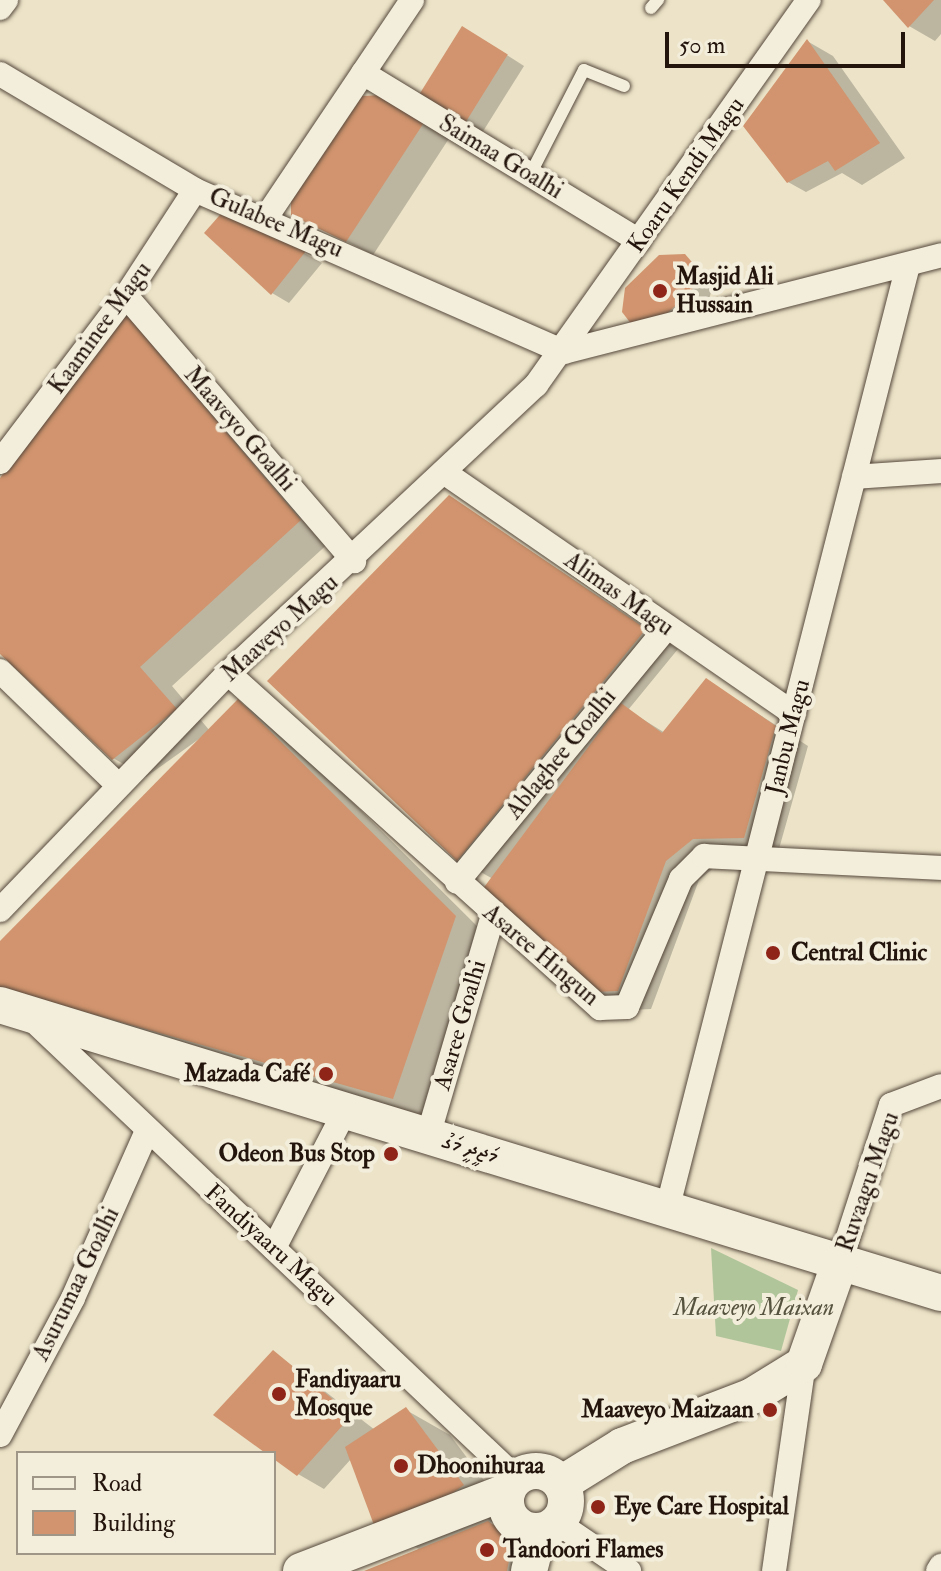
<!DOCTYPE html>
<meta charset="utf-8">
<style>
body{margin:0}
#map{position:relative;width:941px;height:1571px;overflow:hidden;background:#ece3c8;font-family:"IM FELL Double Pica","Noto Sans Thaana",serif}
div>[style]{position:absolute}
.green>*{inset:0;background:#b1c59b}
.shadow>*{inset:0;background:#0003}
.building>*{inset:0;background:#d1946e;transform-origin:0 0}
.roads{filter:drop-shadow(0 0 2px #55483b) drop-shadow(0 0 2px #55483b)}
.lane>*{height:12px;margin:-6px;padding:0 6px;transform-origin:6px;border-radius:6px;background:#f3eddb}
.street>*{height:24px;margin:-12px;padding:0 12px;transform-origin:12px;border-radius:12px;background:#f3eddb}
.secondary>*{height:36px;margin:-18px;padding:0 18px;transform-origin:18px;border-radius:18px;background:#f3eddb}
.secondary>.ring{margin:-18px;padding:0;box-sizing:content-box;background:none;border:36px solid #f3eddb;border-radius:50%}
.dots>*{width:22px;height:22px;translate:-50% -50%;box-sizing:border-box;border:4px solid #f3eddb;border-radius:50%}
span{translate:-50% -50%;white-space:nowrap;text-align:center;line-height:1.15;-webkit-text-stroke:8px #f3eddb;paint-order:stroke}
.street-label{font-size:24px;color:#23140c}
.poi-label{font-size:24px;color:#23140c;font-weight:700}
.left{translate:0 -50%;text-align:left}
.right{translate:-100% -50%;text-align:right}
.park-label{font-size:24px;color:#55523e;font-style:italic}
.legend{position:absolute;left:16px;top:1451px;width:260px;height:104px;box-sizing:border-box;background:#f3eddb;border:2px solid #a09688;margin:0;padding:10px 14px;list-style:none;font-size:24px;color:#23140c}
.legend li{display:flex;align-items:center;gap:16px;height:40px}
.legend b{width:40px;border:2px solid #a09688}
.scale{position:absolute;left:665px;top:32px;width:240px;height:36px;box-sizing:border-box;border:4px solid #23140c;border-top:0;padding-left:10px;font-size:24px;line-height:28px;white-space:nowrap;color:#23140c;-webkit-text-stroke:6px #f3eddb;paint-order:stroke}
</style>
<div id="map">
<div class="green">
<div style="clip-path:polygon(711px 1248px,798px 1290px,781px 1351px,716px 1336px)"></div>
</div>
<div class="shadow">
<div style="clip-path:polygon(885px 0,941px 0,941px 34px,935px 41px,909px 26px)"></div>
<div style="clip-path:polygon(480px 38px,524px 66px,482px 133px,465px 123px)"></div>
<div style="clip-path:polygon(807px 41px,833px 56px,905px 158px,862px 185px,842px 173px,806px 192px,788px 182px)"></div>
<div style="clip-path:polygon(425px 123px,450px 137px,373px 255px,293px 214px)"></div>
<div style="clip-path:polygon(227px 210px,322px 263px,289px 303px,272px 293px)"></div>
<div style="clip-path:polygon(684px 256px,714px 280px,709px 300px,676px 331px,627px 289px)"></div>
<div style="clip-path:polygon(126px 315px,332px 540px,172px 686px,210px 731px,238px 702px,271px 721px,488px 937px,426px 1116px,0 997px,0 943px,206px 734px,146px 777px,113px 758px,0 651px,0 481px)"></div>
<div style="clip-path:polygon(450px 497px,678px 649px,628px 710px,665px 733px,706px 680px,808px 746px,777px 856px,727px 857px,699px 880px,651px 1009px,630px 1010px,596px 991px,493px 879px,458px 859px)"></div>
<div style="clip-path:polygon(274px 1352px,375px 1430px,406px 1410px,450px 1435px,507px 1511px,482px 1529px,496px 1525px,514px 1535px,530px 1551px,527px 1571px,371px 1571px,419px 1549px,376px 1524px,351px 1459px,324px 1489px,298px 1474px)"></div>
</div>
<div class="building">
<div style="clip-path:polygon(883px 0,934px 0,908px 28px)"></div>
<div style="left:462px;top:26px;width:54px;height:82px;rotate:32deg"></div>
<div style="clip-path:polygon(807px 39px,880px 143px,835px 171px,828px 161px,787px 183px,743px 126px)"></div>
<div style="clip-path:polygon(384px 95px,425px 121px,346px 242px,291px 215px,291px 196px,361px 96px)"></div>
<div style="clip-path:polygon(226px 208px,306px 251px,271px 295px,204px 233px)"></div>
<div style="clip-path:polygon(685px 254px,697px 268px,692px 290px,658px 322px,632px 325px,622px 312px,625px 288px,659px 255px)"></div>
<div style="clip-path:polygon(125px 313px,301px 520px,140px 667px,177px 709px,112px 760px,0 654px,0 478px)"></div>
<div style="clip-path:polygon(449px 495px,646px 629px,457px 861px,267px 681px)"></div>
<div style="clip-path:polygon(706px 678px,776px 726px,744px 838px,693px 839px,666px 861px,618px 991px,595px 992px,482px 890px,621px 703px,662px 733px)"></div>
<div style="clip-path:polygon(238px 699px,456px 916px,393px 1099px,0 988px,0 941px)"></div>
<div style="clip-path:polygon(273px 1350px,352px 1415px,297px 1476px,213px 1415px)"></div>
<div style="clip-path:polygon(406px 1407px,464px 1485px,439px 1503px,374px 1525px,345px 1447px)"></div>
<div style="clip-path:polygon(488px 1521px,513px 1539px,507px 1571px,364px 1571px)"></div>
</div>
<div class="roads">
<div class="lane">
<div style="left:651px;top:8px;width:11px;rotate:-49deg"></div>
<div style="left:530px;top:175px;width:118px;rotate:-62.8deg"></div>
<div style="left:584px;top:70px;width:43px;rotate:21.8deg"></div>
</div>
<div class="street">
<div style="left:0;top:8px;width:10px;rotate:-53deg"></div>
<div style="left:363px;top:73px;width:323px;rotate:31.3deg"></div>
<div style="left:0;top:74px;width:227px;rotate:30.7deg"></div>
<div style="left:195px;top:190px;width:403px;rotate:23.7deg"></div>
<div style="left:267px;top:216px;width:260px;rotate:-56.1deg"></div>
<div style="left:126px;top:296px;width:350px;rotate:49.3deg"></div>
<div style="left:564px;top:352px;width:389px;rotate:-14.4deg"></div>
<div style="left:0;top:462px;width:208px;rotate:-52.8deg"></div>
<div style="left:126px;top:296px;width:126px;rotate:-56.9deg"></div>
<div style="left:445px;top:473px;width:424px;rotate:34.6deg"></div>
<div style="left:854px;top:477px;width:87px;rotate:-3.9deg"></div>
<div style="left:0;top:671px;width:163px;rotate:44deg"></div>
<div style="left:228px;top:673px;width:501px;rotate:42deg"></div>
<div style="left:600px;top:1008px;width:27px;rotate:-2deg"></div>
<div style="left:627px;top:1007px;width:139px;rotate:-67.1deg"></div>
<div style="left:681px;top:879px;width:33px;rotate:-45deg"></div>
<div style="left:704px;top:856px;width:237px;rotate:2.9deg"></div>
<div style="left:457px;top:882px;width:330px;rotate:-50.5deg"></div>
<div style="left:0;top:910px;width:329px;rotate:-46.1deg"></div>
<div style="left:228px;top:673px;width:422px;rotate:-43.1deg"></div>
<div style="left:536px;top:385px;width:472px;rotate:-54.7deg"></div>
<div style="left:33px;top:1020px;width:666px;rotate:43.48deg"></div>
<div style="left:428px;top:1136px;width:230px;rotate:-73.6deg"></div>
<div style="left:667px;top:1210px;width:975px;rotate:-75.69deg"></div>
<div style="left:274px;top:1248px;width:154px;rotate:-62.6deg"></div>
<div style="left:345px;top:1111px;width:15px;rotate:20deg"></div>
<div style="left:840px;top:1262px;width:165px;rotate:-72deg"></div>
<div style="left:891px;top:1105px;width:53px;rotate:-20.8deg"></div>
<div style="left:0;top:1435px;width:155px;rotate:-61.9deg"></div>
<div style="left:73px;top:1298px;width:183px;rotate:-66.1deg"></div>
<div style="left:558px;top:1523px;width:86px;rotate:34.1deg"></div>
<div style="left:774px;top:1571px;width:209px;rotate:-81.8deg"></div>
<div style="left:938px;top:1571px;width:6px;rotate:-59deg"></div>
</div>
<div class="secondary">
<div style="left:0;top:1005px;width:984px;rotate:17.02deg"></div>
<div class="ring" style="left:506px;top:1471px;width:24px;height:24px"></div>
<div style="left:561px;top:1484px;width:72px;rotate:-31.9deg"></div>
<div style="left:622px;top:1446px;width:139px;rotate:-21deg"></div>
<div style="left:752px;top:1396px;width:61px;rotate:-31.6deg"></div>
<div style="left:804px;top:1364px;width:108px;rotate:-70.6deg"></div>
<div style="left:301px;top:1571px;width:220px;rotate:-21.1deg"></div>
<div style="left:529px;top:1571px;width:40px;rotate:-75.6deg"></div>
</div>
</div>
<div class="dots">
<div style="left:660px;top:291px;background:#8f2418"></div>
<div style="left:773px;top:953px;background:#8f2418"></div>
<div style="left:326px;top:1074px;background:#8f2418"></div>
<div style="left:391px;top:1154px;background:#8f2418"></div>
<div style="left:279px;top:1394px;background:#8f2418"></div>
<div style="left:770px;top:1410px;background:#8f2418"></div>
<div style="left:401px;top:1466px;background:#8f2418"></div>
<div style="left:598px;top:1507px;background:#8f2418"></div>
<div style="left:487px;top:1550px;background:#8f2418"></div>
</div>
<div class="street-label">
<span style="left:501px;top:157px;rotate:31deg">Saimaa Goalhi</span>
<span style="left:686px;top:175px;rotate:-55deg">Koaru Kendi Magu</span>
<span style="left:276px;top:223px;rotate:23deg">Gulabee Magu</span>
<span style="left:100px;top:328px;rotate:-54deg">Kaaminee Magu</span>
<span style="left:240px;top:429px;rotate:49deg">Maaveyo Goalhi</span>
<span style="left:619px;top:594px;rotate:35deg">Alimas Magu</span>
<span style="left:280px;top:628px;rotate:-42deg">Maaveyo Magu</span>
<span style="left:788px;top:737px;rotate:-76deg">Janbu Magu</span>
<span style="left:561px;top:754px;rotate:-51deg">Ablaghee Goalhi</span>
<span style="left:541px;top:955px;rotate:40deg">Asaree Hingun</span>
<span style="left:460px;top:1025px;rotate:-74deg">Asaree Goalhi</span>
<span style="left:470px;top:1149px;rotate:17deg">މަޖީދީ މަގު</span>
<span style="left:868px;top:1182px;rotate:-71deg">Ruvaagu Magu</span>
<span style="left:271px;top:1245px;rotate:42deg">Fandiyaaru Magu</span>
<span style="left:76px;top:1284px;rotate:-64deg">Asurumaa Goalhi</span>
</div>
<div class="poi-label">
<span class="left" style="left:676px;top:291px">Masjid Ali<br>Hussain</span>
<span class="left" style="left:791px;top:953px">Central Clinic</span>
<span class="right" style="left:310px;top:1074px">Mazada Café</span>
<span class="right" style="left:375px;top:1154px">Odeon Bus Stop</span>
<span class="left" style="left:295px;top:1394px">Fandiyaaru<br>Mosque</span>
<span class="right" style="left:754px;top:1410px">Maaveyo Maizaan</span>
<span class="left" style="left:417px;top:1466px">Dhoonihuraa</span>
<span class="left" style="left:614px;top:1507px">Eye Care Hospital</span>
<span class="left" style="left:503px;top:1550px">Tandoori Flames</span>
</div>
<div class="park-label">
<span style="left:754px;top:1308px">Maaveyo Maixan</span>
</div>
<ul class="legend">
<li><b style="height:10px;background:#f3eddb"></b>Road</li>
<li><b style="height:22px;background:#d1946e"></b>Building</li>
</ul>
<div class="scale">50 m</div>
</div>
